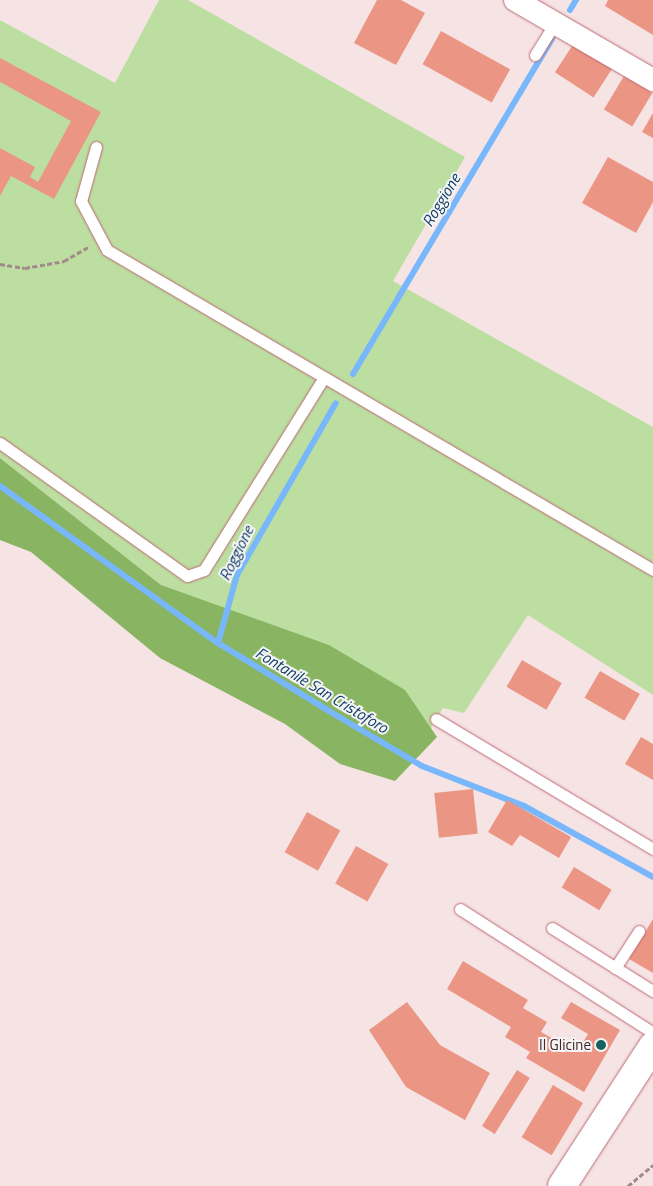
<!DOCTYPE html>
<style>
body{margin:0}
#map{position:relative;width:653px;height:1186px;overflow:hidden;background:#f6e3e4;font-family:"Titillium Web",sans-serif}
div>[style]{position:absolute}
.green>*{inset:0;background:#bcdfa1}
.forest>*{inset:0;background:#89b563}
.stream>*{height:6px;margin:-3px;padding:0 3px;transform-origin:3px;border-radius:3px;background:#78b7fc}
.building>*{inset:0;background:#eb9685;transform-origin:0 0}
.path>*{height:3px;margin-top:-1.5px;transform-origin:0;background:repeating-linear-gradient(90deg,#a3898c 0 5px,transparent 0 7.5px)}
.roads{filter:drop-shadow(0 0 1px #bc6975) drop-shadow(0 0 1px #bc6975)}
.lane>*{height:11px;margin:-5.5px;padding:0 5.5px;transform-origin:5.5px;border-radius:5.5px;background:#fff}
.street>*{height:22px;margin:-11px;padding:0 11px;transform-origin:11px;border-radius:11px;background:#fff}
.secondary>*{height:28px;margin:-14px;padding:0 14px;transform-origin:14px;border-radius:14px;background:#fff}
.dots>*{width:14px;height:14px;translate:-50% -50%;box-sizing:border-box;border:2px solid #f5f5f5;border-radius:50%}
span{translate:-50% -50%;white-space:nowrap;text-align:center;line-height:1.15;-webkit-text-stroke:4px #f5f5f5;paint-order:stroke}
.poi-label{font-size:15px;color:#452327}
.right{translate:-100% -50%;text-align:right}
.water-label{font-size:16px;color:#113d69;font-style:italic}
</style>
<div id="map">
<div class="green">
<div style="clip-path:polygon(159px 0,188px 0,465px 157px,393px 281px,653px 427px,653px 695px,528px 615px,464px 713px,443px 708px,431px 728px,161px 585px,0 458px,0 20px,115px 83px)"></div>
</div>
<div class="forest">
<div style="clip-path:polygon(0 458px,161px 585px,329px 645px,405px 690px,437px 737px,395px 781px,340px 764px,285px 724px,160px 658px,31px 552px,0 540px)"></div>
</div>
<div class="stream">
<div style="left:570px;top:10px;width:12px;rotate:-59deg"></div>
<div style="left:353px;top:374px;width:390px;rotate:-59.3deg"></div>
<div style="left:0;top:486px;width:269px;rotate:35.8deg"></div>
<div style="left:218px;top:643px;width:130px;rotate:31.5deg"></div>
<div style="left:329px;top:711px;width:108px;rotate:30.6deg"></div>
<div style="left:422px;top:766px;width:110px;rotate:21.4deg"></div>
<div style="left:524px;top:806px;width:147px;rotate:28.8deg"></div>
<div style="left:218px;top:643px;width:71px;rotate:-74.4deg"></div>
<div style="left:237px;top:575px;width:198px;rotate:-60.1deg"></div>
</div>
<div class="building">
<div style="clip-path:polygon(377px 0,401px 0,425px 13px,396px 65px,354px 43px)"></div>
<div style="clip-path:polygon(608px 0,653px 0,653px 35px,605px 6px)"></div>
<div style="left:441px;top:31px;width:79px;height:38px;rotate:29deg"></div>
<div style="left:574px;top:43px;width:46px;height:35px;rotate:33deg"></div>
<div style="clip-path:polygon(0 58px,101px 112px,54px 199px,11px 176px,0 196px,0 148px,35px 167px,30px 177px,38px 182px,71px 121px,0 82px)"></div>
<div style="left:624px;top:76px;width:33px;height:39px;rotate:31deg"></div>
<div style="clip-path:polygon(653px 113px,653px 138px,642px 132px)"></div>
<div style="clip-path:polygon(608px 157px,653px 182px,653px 202px,636px 233px,582px 203px)"></div>
<div style="left:522px;top:660px;width:46px;height:31px;rotate:30deg"></div>
<div style="left:600px;top:671px;width:46px;height:31px;rotate:30deg"></div>
<div style="clip-path:polygon(641px 737px,653px 744px,653px 780px,625px 764px)"></div>
<div style="left:473px;top:789px;width:45px;height:39px;rotate:84deg"></div>
<div style="clip-path:polygon(507px 800px,571px 837px,559px 858px,520px 835px,512px 846px,488px 832px)"></div>
<div style="left:307px;top:812px;width:38px;height:46px;rotate:29deg"></div>
<div style="left:356px;top:846px;width:37px;height:43px;rotate:29deg"></div>
<div style="left:574px;top:867px;width:44px;height:24px;rotate:31deg"></div>
<div style="clip-path:polygon(653px 919px,653px 973px,629px 959px)"></div>
<div style="clip-path:polygon(463px 961px,528px 1000px,523px 1008px,547px 1022px,541px 1032px,577px 1052px,588px 1034px,561px 1018px,571px 1002px,620px 1030px,584px 1092px,526px 1058px,530px 1052px,505px 1037px,511px 1027px,447px 989px)"></div>
<div style="clip-path:polygon(407px 1002px,440px 1045px,490px 1073px,465px 1120px,406px 1087px,369px 1030px)"></div>
<div style="left:517px;top:1070px;width:15px;height:66px;rotate:32deg"></div>
<div style="left:553px;top:1085px;width:35px;height:61px;rotate:31deg"></div>
</div>
<div class="path">
<div style="left:0;top:264px;width:25px;rotate:9deg"></div>
<div style="left:25px;top:268px;width:40px;rotate:-10deg"></div>
<div style="left:64px;top:261px;width:30px;rotate:-30deg"></div>
<div style="left:628px;top:1186px;width:33px;rotate:-40deg"></div>
</div>
<div class="roads">
<div class="lane">
<div style="left:535px;top:55px;width:39px;rotate:-58deg"></div>
<div style="left:96px;top:147px;width:56px;rotate:105.5deg"></div>
<div style="left:81px;top:201px;width:55px;rotate:62deg"></div>
<div style="left:107px;top:250px;width:633px;rotate:30.37deg"></div>
<div style="left:0;top:443px;width:229px;rotate:35.4deg"></div>
<div style="left:187px;top:576px;width:18px;rotate:-19deg"></div>
<div style="left:204px;top:570px;width:227px;rotate:-58.1deg"></div>
<div style="left:436px;top:719px;width:253px;rotate:30.9deg"></div>
<div style="left:460px;top:909px;width:229px;rotate:32.7deg"></div>
<div style="left:552px;top:928px;width:119px;rotate:32deg"></div>
<div style="left:615px;top:968px;width:44px;rotate:-57deg"></div>
</div>
<div class="street">
<div style="left:515px;top:0;width:160px;rotate:30.1deg"></div>
</div>
<div class="secondary">
<div style="left:562px;top:1186px;width:167px;rotate:-57deg"></div>
</div>
</div>
<div class="dots">
<div style="left:601px;top:1045px;background:#146361"></div>
</div>
<div class="poi-label">
<span class="right" style="left:591px;top:1045px">Il Glicine</span>
</div>
<div class="water-label">
<span style="left:441px;top:200px;rotate:-59deg">Roggione</span>
<span style="left:236px;top:553px;rotate:-64deg">Roggione</span>
<span style="left:322px;top:690px;rotate:31deg">Fontanile San Cristoforo</span>
</div>
</div>
